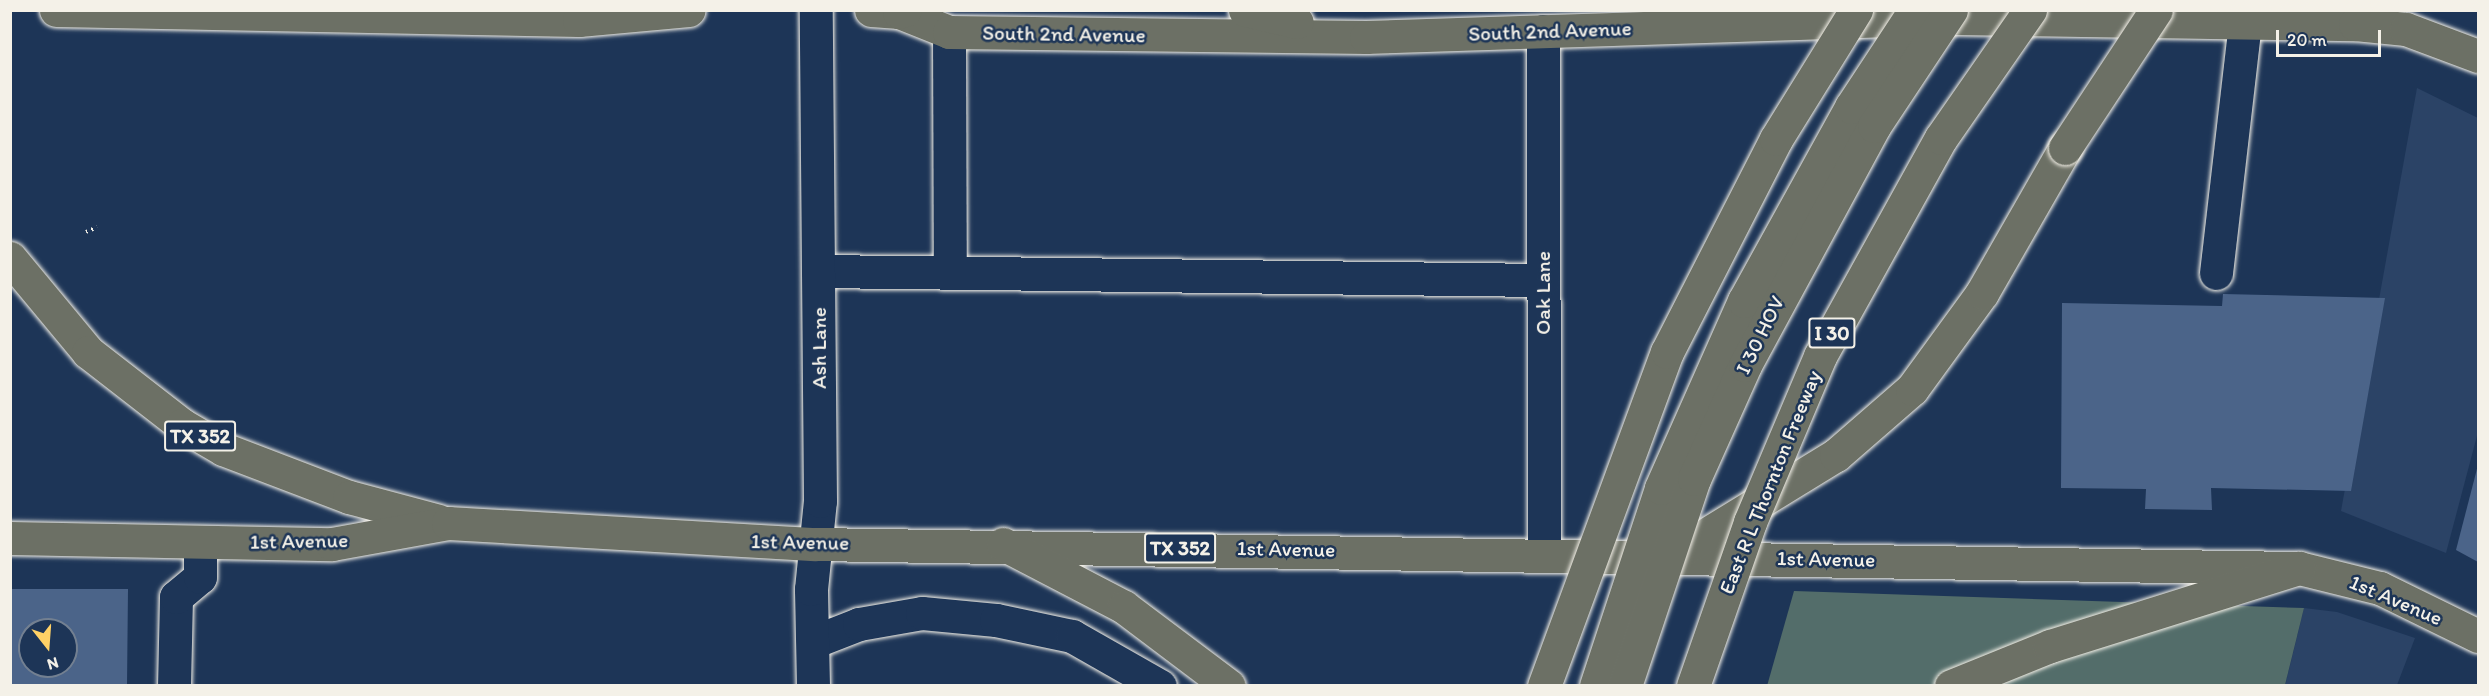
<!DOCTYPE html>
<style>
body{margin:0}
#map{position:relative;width:2489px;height:696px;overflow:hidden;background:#1d3557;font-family:Itim,sans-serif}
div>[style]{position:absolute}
.built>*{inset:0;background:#2b4366}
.green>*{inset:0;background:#536d6a}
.building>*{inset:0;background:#4b6489}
.path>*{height:4px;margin-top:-2px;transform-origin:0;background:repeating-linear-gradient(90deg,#f4f1e8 0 1.5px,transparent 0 6px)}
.roads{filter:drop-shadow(0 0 2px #f4f1e8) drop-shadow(0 0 2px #f4f1e8)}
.minor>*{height:33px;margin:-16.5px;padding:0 16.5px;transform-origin:16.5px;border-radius:16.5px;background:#1d3557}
.major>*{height:33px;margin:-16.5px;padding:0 16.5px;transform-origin:16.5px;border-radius:16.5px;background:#6c7065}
.highway>*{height:33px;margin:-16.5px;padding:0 16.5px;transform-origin:16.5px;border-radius:16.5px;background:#6c7065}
.bridges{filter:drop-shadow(0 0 2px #f4f1e8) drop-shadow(0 0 2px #f4f1e8)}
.highway-bridge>*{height:33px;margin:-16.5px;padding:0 16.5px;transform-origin:16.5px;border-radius:16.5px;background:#6c7065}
span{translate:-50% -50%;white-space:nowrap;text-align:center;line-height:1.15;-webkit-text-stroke:5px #1d3557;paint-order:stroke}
.shield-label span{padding:2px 4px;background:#1d3557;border:2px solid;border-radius:4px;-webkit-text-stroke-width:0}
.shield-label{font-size:20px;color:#f4f1e8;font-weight:700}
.street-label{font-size:21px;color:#f4f1e8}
.frame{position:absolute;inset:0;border:12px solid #f4f1e8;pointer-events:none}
.north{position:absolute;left:18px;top:618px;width:60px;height:60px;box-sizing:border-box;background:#1d3557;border:2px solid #738091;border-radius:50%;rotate:163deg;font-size:16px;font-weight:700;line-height:24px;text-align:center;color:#f4f1e8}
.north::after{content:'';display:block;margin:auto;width:21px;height:27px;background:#ffd166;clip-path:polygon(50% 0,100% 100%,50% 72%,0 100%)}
.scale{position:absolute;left:2276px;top:30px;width:105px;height:27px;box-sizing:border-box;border:3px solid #f4f1e8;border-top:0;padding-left:8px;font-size:18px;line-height:21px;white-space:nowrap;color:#f4f1e8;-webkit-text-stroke:4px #1d3557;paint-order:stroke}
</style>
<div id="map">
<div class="built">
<div style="clip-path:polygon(2417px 88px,2478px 118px,2478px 432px,2446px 553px,2341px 511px)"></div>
<div style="clip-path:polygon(2304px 608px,2337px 612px,2415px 638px,2397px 685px,2285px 686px)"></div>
</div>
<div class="green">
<div style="clip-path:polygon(1794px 591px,2304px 608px,2285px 685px,1767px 686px)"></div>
</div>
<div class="building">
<div style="clip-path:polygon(2223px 294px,2385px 298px,2351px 491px,2211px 488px,2212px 510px,2145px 509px,2146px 489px,2061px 488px,2062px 303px,2222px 306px)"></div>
<div style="clip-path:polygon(2478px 465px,2478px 562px,2456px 550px)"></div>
<div style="clip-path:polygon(evenodd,10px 589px,128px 589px,127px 686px,10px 686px,10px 589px,30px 630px,66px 630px,66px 666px,30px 666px,30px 630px)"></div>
</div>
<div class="path">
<div style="left:86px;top:232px;width:12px;rotate:-24deg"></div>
</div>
<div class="roads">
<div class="minor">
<div style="left:1543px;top:31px;width:523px;rotate:89.89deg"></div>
<div style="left:949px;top:32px;width:241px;rotate:89.8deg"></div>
<div style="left:818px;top:271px;width:725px;rotate:0.71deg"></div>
<div style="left:2216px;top:273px;width:252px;rotate:-83.4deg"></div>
<div style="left:813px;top:642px;width:49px;rotate:-21.4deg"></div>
<div style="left:859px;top:624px;width:64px;rotate:-9.9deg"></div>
<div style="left:922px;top:613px;width:74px;rotate:5.4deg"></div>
<div style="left:996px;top:620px;width:78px;rotate:11.9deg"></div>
<div style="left:1072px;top:636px;width:101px;rotate:29.6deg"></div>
<div style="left:174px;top:686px;width:89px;rotate:-88.7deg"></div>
<div style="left:176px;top:597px;width:31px;rotate:-40deg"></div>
<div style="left:200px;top:577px;width:35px;rotate:-90deg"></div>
<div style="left:813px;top:686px;width:97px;rotate:-91.2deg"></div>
<div style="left:811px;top:589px;width:88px;rotate:-84.2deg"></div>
<div style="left:820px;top:501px;width:491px;rotate:-90.5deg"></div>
</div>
<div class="major">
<div style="left:56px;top:10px;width:523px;rotate:1.1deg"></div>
<div style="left:579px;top:20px;width:110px;rotate:-5.2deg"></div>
<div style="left:871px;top:10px;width:28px;rotate:4deg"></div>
<div style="left:899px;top:12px;width:54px;rotate:21.8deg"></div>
<div style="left:949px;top:32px;width:417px;rotate:0.7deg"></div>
<div style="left:1366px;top:37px;width:588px;rotate:-1.85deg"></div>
<div style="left:1954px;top:18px;width:401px;rotate:0.9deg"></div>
<div style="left:2355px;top:24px;width:51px;rotate:5.6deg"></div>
<div style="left:2406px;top:29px;width:77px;rotate:20.6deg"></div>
<div style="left:1245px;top:10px;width:53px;rotate:13deg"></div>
<div style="left:10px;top:258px;width:122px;rotate:50.3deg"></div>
<div style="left:88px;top:352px;width:119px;rotate:37.8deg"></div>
<div style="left:182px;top:425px;width:48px;rotate:30.3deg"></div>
<div style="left:223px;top:449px;width:135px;rotate:20.9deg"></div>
<div style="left:349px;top:497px;width:93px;rotate:14.9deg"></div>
<div style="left:10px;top:538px;width:322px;rotate:1.1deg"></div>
<div style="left:332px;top:544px;width:118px;rotate:-10.3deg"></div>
<div style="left:448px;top:523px;width:368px;rotate:3.3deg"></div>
<div style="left:815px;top:544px;width:1484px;rotate:0.93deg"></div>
<div style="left:2299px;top:568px;width:83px;rotate:13.9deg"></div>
<div style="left:2380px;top:588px;width:109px;rotate:26.1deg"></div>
</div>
<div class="highway">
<div style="left:899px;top:12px;width:6px;rotate:-18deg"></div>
<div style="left:1003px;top:544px;width:136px;rotate:27.5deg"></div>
<div style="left:1124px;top:607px;width:131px;rotate:37deg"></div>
<div style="left:1671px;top:556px;width:193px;rotate:-31.5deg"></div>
<div style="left:1836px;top:455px;width:101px;rotate:-41deg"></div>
<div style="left:1912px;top:389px;width:119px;rotate:-53.9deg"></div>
<div style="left:1982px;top:293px;width:167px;rotate:-60.2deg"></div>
<div style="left:1951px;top:686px;width:107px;rotate:-22deg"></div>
<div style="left:2050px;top:646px;width:261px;rotate:-17.4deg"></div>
</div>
</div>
<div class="bridges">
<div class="highway-bridge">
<div style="left:2065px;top:148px;width:165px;rotate:-56.6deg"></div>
<div style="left:1544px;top:686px;width:356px;rotate:-69.8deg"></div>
<div style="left:1667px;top:352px;width:239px;rotate:-62.9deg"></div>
<div style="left:1776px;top:139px;width:152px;rotate:-58.2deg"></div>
<div style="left:1596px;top:686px;width:208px;rotate:-71.8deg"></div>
<div style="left:1661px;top:488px;width:205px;rotate:-66.1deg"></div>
<div style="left:1744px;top:301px;width:222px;rotate:-61.1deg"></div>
<div style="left:1851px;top:107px;width:116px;rotate:-56.6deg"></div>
<div style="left:1625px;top:686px;width:218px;rotate:-71.6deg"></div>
<div style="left:1694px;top:479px;width:125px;rotate:-65.9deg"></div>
<div style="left:1745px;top:365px;width:272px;rotate:-61.6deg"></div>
<div style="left:1874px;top:126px;width:139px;rotate:-56.4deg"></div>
<div style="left:1693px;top:686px;width:174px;rotate:-70.8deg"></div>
<div style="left:1750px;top:522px;width:180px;rotate:-67.1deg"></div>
<div style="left:1820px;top:356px;width:249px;rotate:-61deg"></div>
<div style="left:1941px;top:138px;width:156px;rotate:-55.2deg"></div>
</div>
</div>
<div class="shield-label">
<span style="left:1832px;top:333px">I 30</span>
<span style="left:200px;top:436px">TX 352</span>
<span style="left:1180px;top:548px">TX 352</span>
</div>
<div class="street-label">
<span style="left:1550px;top:31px;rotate:-2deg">South 2nd Avenue</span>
<span style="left:1064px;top:34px;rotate:1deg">South 2nd Avenue</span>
<span style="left:1543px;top:293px;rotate:-90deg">Oak Lane</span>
<span style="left:1760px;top:335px;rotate:-64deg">I 30 HOV</span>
<span style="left:819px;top:348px;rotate:-90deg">Ash Lane</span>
<span style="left:1770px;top:482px;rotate:-68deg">East R L Thornton Freeway</span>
<span style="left:299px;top:541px;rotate:-1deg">1st Avenue</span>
<span style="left:800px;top:542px;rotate:1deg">1st Avenue</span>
<span style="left:1286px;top:549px;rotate:1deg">1st Avenue</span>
<span style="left:1826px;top:559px;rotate:1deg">1st Avenue</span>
<span style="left:2396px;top:600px;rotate:23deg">1st Avenue</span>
</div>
<div class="frame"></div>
<div class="north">N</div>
<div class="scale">20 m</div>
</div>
